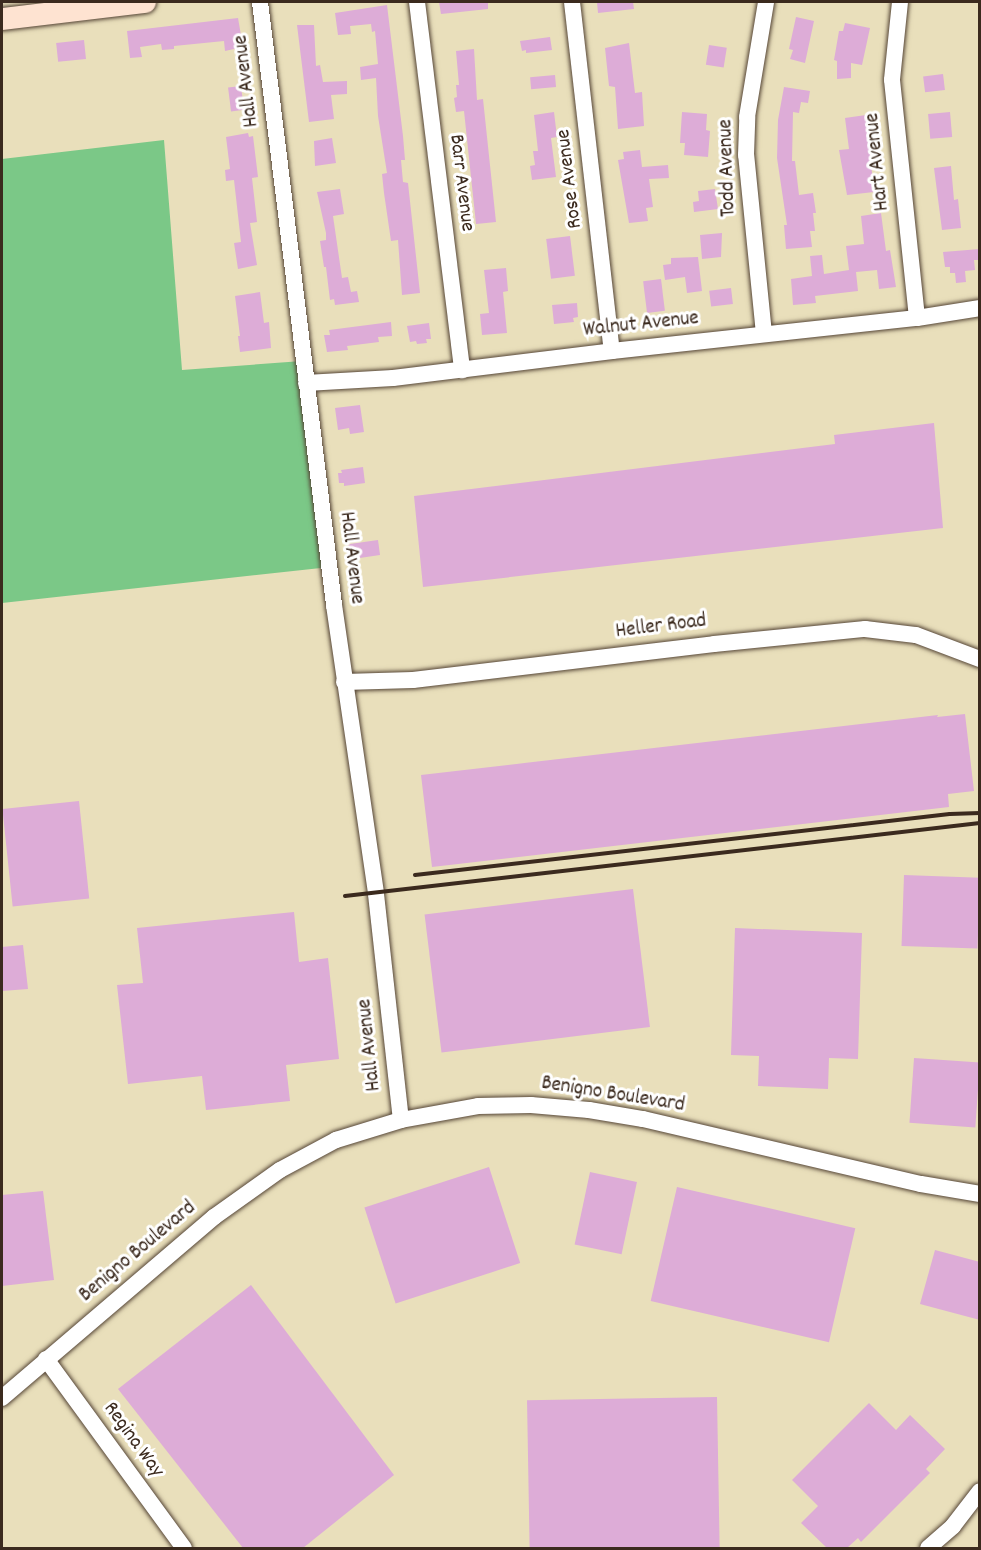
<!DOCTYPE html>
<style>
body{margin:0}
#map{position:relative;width:981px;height:1550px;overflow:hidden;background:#e9dfbb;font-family:Dekko,sans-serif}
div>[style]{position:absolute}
.green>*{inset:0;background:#7bc887}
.building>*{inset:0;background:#ddacd7;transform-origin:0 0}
.roads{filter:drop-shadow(0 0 2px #554536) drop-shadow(0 0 2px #554536)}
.minor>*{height:16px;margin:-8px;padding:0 8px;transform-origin:8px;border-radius:8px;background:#fff}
.secondary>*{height:22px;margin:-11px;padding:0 11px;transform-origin:11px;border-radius:11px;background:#fee3d1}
.rail>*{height:4px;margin:-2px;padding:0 2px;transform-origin:2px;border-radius:2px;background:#3b2a1e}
span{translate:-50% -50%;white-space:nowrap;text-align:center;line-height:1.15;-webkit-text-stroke:6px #fff;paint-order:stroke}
.street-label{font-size:21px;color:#3b2a1e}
.frame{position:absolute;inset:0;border:3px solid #3b2a1e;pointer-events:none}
</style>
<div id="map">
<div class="green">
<div style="clip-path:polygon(164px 140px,182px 370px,302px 361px,330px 567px,2px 603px,2px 159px)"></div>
</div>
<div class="building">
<div style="clip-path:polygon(439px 2px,488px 2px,488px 9px,441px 14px)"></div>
<div style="clip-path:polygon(597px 2px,633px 2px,634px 9px,598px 13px)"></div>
<div style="clip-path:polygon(387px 5px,403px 136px,405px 160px,401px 160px,403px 182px,408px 183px,420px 293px,402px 295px,398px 240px,391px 241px,384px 193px,382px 174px,387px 173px,378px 116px,376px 78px,361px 80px,360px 67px,378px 64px,375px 31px,372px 32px,371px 24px,350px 26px,351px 34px,338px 35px,335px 13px)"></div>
<div style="clip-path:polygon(796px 17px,814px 21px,805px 63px,790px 59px,793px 50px,789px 49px)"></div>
<div style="clip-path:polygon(238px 18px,243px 47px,225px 51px,224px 41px,174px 46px,174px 49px,162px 50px,161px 44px,140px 47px,142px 57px,130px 58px,127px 31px)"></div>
<div style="clip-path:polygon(845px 23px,870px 28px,862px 65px,851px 63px,851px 78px,837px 79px,837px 61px,834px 60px,839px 31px,843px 31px)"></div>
<div style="clip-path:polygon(297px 25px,314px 25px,316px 66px,320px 65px,323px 82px,347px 81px,347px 94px,331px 95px,334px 119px,309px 122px)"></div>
<div style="clip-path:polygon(550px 37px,552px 50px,526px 53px,526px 50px,522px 51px,520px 41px)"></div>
<div style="left:84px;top:40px;width:19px;height:28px;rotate:84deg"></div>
<div style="clip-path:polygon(629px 43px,635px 93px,642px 92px,644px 126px,618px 129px,615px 87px,609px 86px,605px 48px)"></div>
<div style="left:709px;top:45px;width:18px;height:20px;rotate:9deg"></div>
<div style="clip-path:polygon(474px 49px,477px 100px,483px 99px,496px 222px,476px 224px,464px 111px,456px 112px,454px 98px,457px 97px,456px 85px,459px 85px,456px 51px)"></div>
<div style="left:943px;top:74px;width:16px;height:20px;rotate:83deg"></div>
<div style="left:555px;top:75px;width:12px;height:25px;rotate:85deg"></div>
<div style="left:241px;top:86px;width:24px;height:13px;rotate:83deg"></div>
<div style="clip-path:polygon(784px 87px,810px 91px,808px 103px,801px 102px,799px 113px,793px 112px,792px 161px,795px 161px,799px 195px,813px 193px,816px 213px,813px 213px,815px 231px,810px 231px,812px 247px,786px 249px,784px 225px,787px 225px,777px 158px,778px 120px)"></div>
<div style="clip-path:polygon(554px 112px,557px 137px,551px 138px,556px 177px,532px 180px,530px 166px,535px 165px,533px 151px,538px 151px,534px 115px)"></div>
<div style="clip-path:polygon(682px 112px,707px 114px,706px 130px,710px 131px,708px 157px,684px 155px,685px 143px,680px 143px)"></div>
<div style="left:950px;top:112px;width:25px;height:22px;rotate:85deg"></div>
<div style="clip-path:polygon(866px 115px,874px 192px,847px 195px,839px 150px,849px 149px,845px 118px)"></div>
<div style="clip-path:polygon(248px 133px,249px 137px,253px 136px,258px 177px,252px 178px,257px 222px,250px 223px,257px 265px,238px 269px,234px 243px,241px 242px,234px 180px,226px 181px,225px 170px,230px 169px,226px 137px)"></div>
<div style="clip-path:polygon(332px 138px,336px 163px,315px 166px,314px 141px)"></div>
<div style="clip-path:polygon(640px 150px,642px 167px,668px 165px,669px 178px,649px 179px,653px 207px,646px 208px,648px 221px,629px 223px,618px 160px,624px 159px,623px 152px)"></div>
<div style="clip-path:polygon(951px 166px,954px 200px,958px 199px,961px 228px,942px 230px,934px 168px)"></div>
<div style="clip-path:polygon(340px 189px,344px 214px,333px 216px,342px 278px,348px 277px,351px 292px,357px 291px,359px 302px,335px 305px,334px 299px,330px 300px,326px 267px,324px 267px,320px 241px,326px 240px,326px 233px,317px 192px)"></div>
<div style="clip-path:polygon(715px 189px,718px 209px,694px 212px,693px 202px,699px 201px,698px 191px)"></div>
<div style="clip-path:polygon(881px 213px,886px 251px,890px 250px,896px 287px,879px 289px,877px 270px,856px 272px,858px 291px,815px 296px,816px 303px,793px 305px,791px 279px,812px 276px,810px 256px,822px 255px,824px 274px,849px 270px,846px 246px,864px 244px,861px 216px)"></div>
<div style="clip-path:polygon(722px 233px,721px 257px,702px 259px,700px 235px)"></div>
<div style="left:570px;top:236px;width:40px;height:24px;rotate:83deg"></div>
<div style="clip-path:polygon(980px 249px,980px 260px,974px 260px,975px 270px,965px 271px,966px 282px,956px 283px,955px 273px,950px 273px,950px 267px,945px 267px,943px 252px)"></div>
<div style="clip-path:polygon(698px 257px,702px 291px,687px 293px,685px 277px,665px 280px,663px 265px,671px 264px,671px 258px)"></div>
<div style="clip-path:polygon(506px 268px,508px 291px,503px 292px,507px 333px,482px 335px,480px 314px,489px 313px,484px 270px)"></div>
<div style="left:661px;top:279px;width:32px;height:18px;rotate:83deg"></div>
<div style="left:731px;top:288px;width:16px;height:22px;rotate:83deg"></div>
<div style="clip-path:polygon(260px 292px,264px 323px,269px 322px,271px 348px,240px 352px,238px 336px,240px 336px,235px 296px)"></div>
<div style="clip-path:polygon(577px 303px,578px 317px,573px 318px,574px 322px,554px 324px,552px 305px)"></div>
<div style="clip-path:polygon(391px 322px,392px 336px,378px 337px,379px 342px,347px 346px,348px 350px,327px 352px,324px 335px,330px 335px,329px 330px)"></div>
<div style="clip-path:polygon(429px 323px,431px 339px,426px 339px,427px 343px,417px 344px,416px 341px,410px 342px,407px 326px)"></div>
<div style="clip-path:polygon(360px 405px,364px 432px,350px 434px,349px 428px,338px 430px,335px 408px)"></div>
<div style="clip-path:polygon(934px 423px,943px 528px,423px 587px,414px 496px,835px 444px,834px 435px)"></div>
<div style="clip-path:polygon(363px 467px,365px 483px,344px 486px,344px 483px,339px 483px,338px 473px,342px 473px,341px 470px)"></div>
<div style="clip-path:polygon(378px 540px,380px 555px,353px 559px,348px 557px,347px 547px,350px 544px)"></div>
<div style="clip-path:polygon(965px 714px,974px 791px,948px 794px,949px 807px,432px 867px,421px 775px,938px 715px,937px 717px)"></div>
<div style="left:79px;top:801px;width:98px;height:77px;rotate:84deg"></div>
<div style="left:904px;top:875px;width:76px;height:71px;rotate:2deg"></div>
<div style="left:633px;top:889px;width:139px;height:210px;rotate:83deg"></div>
<div style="clip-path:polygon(294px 912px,299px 962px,328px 958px,339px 1059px,286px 1065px,290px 1101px,206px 1110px,202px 1076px,128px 1084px,117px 985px,143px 983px,137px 928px)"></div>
<div style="clip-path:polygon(735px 928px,862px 933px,858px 1059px,829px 1058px,828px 1089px,758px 1086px,759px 1056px,731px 1055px)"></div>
<div style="clip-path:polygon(23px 945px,28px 989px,2px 991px,2px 947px)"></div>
<div style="left:914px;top:1058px;width:66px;height:65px;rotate:4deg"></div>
<div style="left:489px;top:1167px;width:101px;height:131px;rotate:72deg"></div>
<div style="left:590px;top:1172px;width:48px;height:74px;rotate:12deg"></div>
<div style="left:677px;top:1187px;width:183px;height:117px;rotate:13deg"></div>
<div style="clip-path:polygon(43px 1191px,54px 1280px,2px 1286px,2px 1195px)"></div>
<div style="clip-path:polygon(935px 1250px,980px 1262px,980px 1320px,920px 1304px)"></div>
<div style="clip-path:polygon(251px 1285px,394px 1475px,303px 1548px,243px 1548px,118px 1389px)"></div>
<div style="left:717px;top:1397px;width:151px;height:190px;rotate:89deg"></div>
<div style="clip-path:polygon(869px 1403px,896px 1430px,910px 1415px,945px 1449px,926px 1469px,930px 1473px,861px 1542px,858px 1538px,847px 1548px,827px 1548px,801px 1523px,818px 1506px,792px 1480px)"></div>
</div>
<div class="roads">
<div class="minor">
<div style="left:260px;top:2px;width:608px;rotate:83deg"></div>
<div style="left:334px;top:605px;width:292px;rotate:81.7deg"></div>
<div style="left:376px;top:894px;width:227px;rotate:83.7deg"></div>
<div style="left:417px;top:2px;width:371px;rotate:83deg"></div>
<div style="left:572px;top:2px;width:351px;rotate:83.5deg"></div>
<div style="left:900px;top:2px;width:78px;rotate:95.9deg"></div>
<div style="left:892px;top:80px;width:239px;rotate:84deg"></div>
<div style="left:764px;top:334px;width:180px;rotate:-95.7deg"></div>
<div style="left:746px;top:155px;width:38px;rotate:-88deg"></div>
<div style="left:747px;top:117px;width:117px;rotate:-80.6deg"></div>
<div style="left:306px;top:383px;width:87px;rotate:-3.3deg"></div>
<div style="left:393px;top:378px;width:221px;rotate:-7deg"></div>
<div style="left:612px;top:351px;width:307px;rotate:-6.2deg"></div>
<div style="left:917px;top:318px;width:64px;rotate:-9deg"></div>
<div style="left:344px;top:682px;width:69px;rotate:-1.7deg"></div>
<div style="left:413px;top:680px;width:303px;rotate:-6.8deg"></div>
<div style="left:714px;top:644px;width:152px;rotate:-5.7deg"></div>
<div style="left:865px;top:629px;width:51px;rotate:6.7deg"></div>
<div style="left:916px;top:635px;width:68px;rotate:20.6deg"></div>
<div style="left:46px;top:1359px;width:234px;rotate:53.9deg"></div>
<div style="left:2px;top:1398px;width:279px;rotate:-40.5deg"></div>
<div style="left:214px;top:1217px;width:81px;rotate:-35.5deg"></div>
<div style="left:280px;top:1170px;width:64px;rotate:-28.2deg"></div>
<div style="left:336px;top:1140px;width:68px;rotate:-17.1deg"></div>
<div style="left:401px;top:1120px;width:78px;rotate:-10.3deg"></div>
<div style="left:478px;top:1106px;width:53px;rotate:-1.1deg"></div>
<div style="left:531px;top:1105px;width:58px;rotate:4.9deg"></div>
<div style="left:589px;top:1110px;width:55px;rotate:9.5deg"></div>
<div style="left:643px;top:1119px;width:285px;rotate:13.2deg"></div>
<div style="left:921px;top:1184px;width:60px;rotate:9.6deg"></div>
<div style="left:928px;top:1548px;width:33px;rotate:-41deg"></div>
<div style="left:953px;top:1526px;width:44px;rotate:-52.4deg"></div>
</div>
<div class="secondary">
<div style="left:2px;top:19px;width:144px;rotate:-6.8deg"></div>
</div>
</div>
<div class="rail">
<div style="left:415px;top:875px;width:538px;rotate:-6.5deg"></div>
<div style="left:950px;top:814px;width:30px;rotate:-2deg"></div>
<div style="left:345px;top:896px;width:639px;rotate:-6.56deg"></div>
</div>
<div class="street-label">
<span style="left:247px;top:81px;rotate:-97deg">Hall Avenue</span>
<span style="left:878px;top:162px;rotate:-96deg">Hart Avenue</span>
<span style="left:728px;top:168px;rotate:-92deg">Todd Avenue</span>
<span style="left:570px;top:179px;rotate:-97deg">Rose Avenue</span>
<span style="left:461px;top:183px;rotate:83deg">Barr Avenue</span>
<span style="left:641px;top:325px;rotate:-6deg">Walnut Avenue</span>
<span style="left:351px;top:558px;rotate:83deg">Hall Avenue</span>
<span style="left:661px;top:627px;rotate:-7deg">Heller Road</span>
<span style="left:370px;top:1045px;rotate:-96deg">Hall Avenue</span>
<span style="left:613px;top:1095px;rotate:9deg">Benigno Boulevard</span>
<span style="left:138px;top:1252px;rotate:-40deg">Benigno Boulevard</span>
<span style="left:133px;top:1440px;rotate:54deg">Regina Way</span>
</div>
<div class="frame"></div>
</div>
